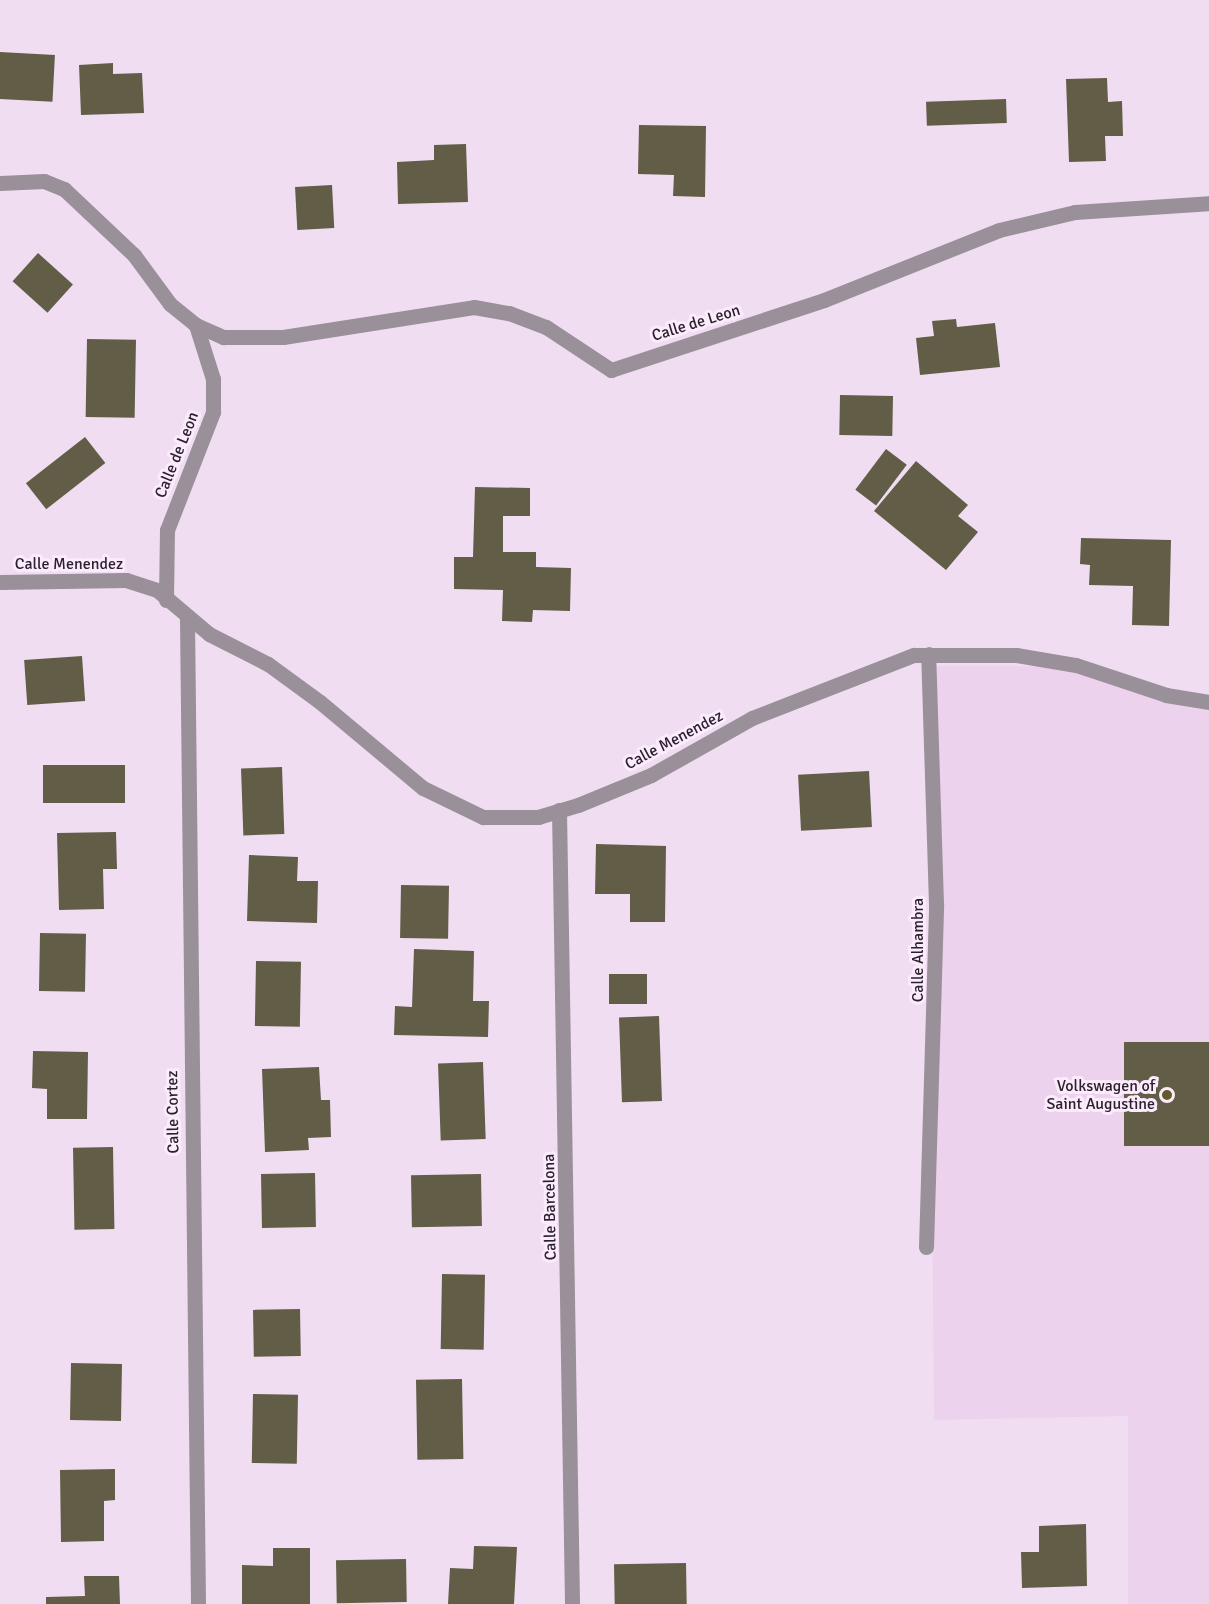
<!DOCTYPE html>
<style>
body{margin:0}
#map{position:relative;width:1209px;height:1604px;overflow:hidden;background:#f1ddf2;font-family:Signika,sans-serif}
div>[style]{position:absolute}
.built>*{inset:0;background:#ecd2ed}
.building>*{inset:0;background:#625d46;transform-origin:0 0}
.minor>*{height:15px;margin:-7.5px;padding:0 7.5px;transform-origin:7.5px;border-radius:7.5px;background:#999099}
.dots>*{width:16px;height:16px;translate:-50% -50%;box-sizing:border-box;border:3px solid #fcebfd;border-radius:50%}
span{translate:-50% -50%;white-space:nowrap;text-align:center;line-height:1.15;-webkit-text-stroke:6px #fcebfd;paint-order:stroke}
.street-label{font-size:16px;color:#2a222a}
.poi-label{font-size:16px;color:#2a222a}
.right{translate:-100% -50%;text-align:right}
</style>
<div id="map">
<div class="built">
<div style="clip-path:polygon(928px 666px,1079px 666px,1209px 702px,1209px 1604px,1128px 1604px,1128px 1416px,934px 1420px)"></div>
</div>
<div class="building">
<div style="left:0;top:52px;width:55px;height:47px;rotate:3deg"></div>
<div style="clip-path:polygon(113px 63px,113px 74px,142px 73px,144px 113px,81px 115px,79px 65px)"></div>
<div style="clip-path:polygon(1107px 78px,1108px 102px,1122px 101px,1123px 136px,1105px 136px,1106px 161px,1069px 162px,1066px 79px)"></div>
<div style="left:1006px;top:99px;width:24px;height:80px;rotate:88deg"></div>
<div style="clip-path:polygon(639px 125px,706px 126px,705px 197px,673px 196px,674px 175px,638px 174px)"></div>
<div style="clip-path:polygon(466px 144px,468px 202px,398px 204px,397px 162px,434px 160px,434px 145px)"></div>
<div style="left:332px;top:185px;width:43px;height:37px;rotate:87deg"></div>
<div style="left:38px;top:253px;width:47px;height:38px;rotate:42deg"></div>
<div style="clip-path:polygon(956px 319px,957px 327px,995px 323px,1000px 367px,920px 375px,916px 338px,934px 336px,932px 321px)"></div>
<div style="left:87px;top:339px;width:49px;height:78px;rotate:1deg"></div>
<div style="left:840px;top:395px;width:53px;height:40px;rotate:1deg"></div>
<div style="left:85px;top:437px;width:33px;height:75px;rotate:52deg"></div>
<div style="left:886px;top:449px;width:26px;height:51px;rotate:37deg"></div>
<div style="clip-path:polygon(916px 461px,968px 505px,958px 516px,978px 532px,946px 570px,874px 511px)"></div>
<div style="clip-path:polygon(475px 487px,530px 488px,530px 516px,503px 516px,503px 552px,536px 552px,536px 567px,571px 568px,570px 611px,533px 610px,532px 622px,502px 621px,503px 590px,454px 589px,454px 557px,473px 557px)"></div>
<div style="clip-path:polygon(1081px 538px,1171px 540px,1169px 626px,1132px 625px,1133px 586px,1089px 585px,1090px 565px,1080px 564px)"></div>
<div style="left:82px;top:656px;width:45px;height:58px;rotate:86deg"></div>
<div style="left:125px;top:765px;width:38px;height:82px;rotate:90deg"></div>
<div style="left:282px;top:767px;width:67px;height:41px;rotate:88deg"></div>
<div style="left:869px;top:771px;width:56px;height:71px;rotate:87deg"></div>
<div style="clip-path:polygon(116px 832px,117px 869px,103px 869px,104px 909px,59px 910px,57px 833px)"></div>
<div style="clip-path:polygon(596px 844px,666px 846px,665px 922px,630px 922px,630px 894px,595px 894px)"></div>
<div style="clip-path:polygon(249px 855px,298px 857px,297px 881px,318px 881px,317px 923px,247px 921px)"></div>
<div style="left:401px;top:885px;width:48px;height:53px;rotate:1deg"></div>
<div style="left:40px;top:933px;width:46px;height:58px;rotate:1deg"></div>
<div style="clip-path:polygon(414px 949px,474px 951px,473px 1001px,489px 1001px,488px 1037px,394px 1035px,395px 1006px,412px 1007px)"></div>
<div style="left:256px;top:961px;width:45px;height:65px;rotate:1deg"></div>
<div style="left:647px;top:974px;width:30px;height:38px;rotate:90deg"></div>
<div style="left:659px;top:1016px;width:85px;height:40px;rotate:88deg"></div>
<div style="left:1209px;top:1042px;width:104px;height:85px;rotate:90deg"></div>
<div style="clip-path:polygon(33px 1051px,88px 1052px,87px 1119px,47px 1119px,47px 1089px,32px 1088px)"></div>
<div style="left:483px;top:1062px;width:77px;height:45px;rotate:88deg"></div>
<div style="clip-path:polygon(319px 1067px,321px 1100px,330px 1100px,331px 1137px,308px 1138px,309px 1150px,265px 1152px,262px 1069px)"></div>
<div style="left:113px;top:1147px;width:82px;height:40px;rotate:89deg"></div>
<div style="left:315px;top:1173px;width:54px;height:54px;rotate:89deg"></div>
<div style="left:481px;top:1174px;width:52px;height:70px;rotate:89deg"></div>
<div style="left:442px;top:1274px;width:43px;height:75px;rotate:1deg"></div>
<div style="left:300px;top:1309px;width:47px;height:47px;rotate:89deg"></div>
<div style="left:71px;top:1363px;width:51px;height:57px;rotate:1deg"></div>
<div style="left:462px;top:1379px;width:80px;height:46px;rotate:89deg"></div>
<div style="left:253px;top:1394px;width:45px;height:69px;rotate:1deg"></div>
<div style="clip-path:polygon(115px 1469px,115px 1500px,104px 1501px,104px 1541px,61px 1542px,60px 1470px)"></div>
<div style="clip-path:polygon(1086px 1524px,1087px 1586px,1022px 1588px,1021px 1552px,1039px 1552px,1039px 1526px)"></div>
<div style="clip-path:polygon(474px 1546px,517px 1547px,514px 1604px,448px 1604px,450px 1568px,473px 1569px)"></div>
<div style="clip-path:polygon(273px 1548px,310px 1548px,310px 1604px,242px 1604px,242px 1565px,273px 1566px)"></div>
<div style="left:406px;top:1559px;width:43px;height:70px;rotate:89deg"></div>
<div style="left:686px;top:1563px;width:41px;height:72px;rotate:89deg"></div>
<div style="clip-path:polygon(84px 1576px,119px 1576px,120px 1604px,46px 1604px,46px 1597px,85px 1596px)"></div>
</div>
<div class="minor">
<div style="left:0;top:183px;width:44px;rotate:-2.6deg"></div>
<div style="left:44px;top:181px;width:22px;rotate:22deg"></div>
<div style="left:64px;top:189px;width:96px;rotate:43.3deg"></div>
<div style="left:134px;top:255px;width:61px;rotate:53.7deg"></div>
<div style="left:170px;top:304px;width:33px;rotate:39deg"></div>
<div style="left:196px;top:325px;width:30px;rotate:24deg"></div>
<div style="left:223px;top:337px;width:60px"></div>
<div style="left:283px;top:337px;width:193px;rotate:-8.9deg"></div>
<div style="left:474px;top:307px;width:36px;rotate:10deg"></div>
<div style="left:509px;top:313px;width:40px;rotate:21deg"></div>
<div style="left:546px;top:327px;width:78px;rotate:33.5deg"></div>
<div style="left:611px;top:370px;width:224px;rotate:-18.2deg"></div>
<div style="left:824px;top:300px;width:188px;rotate:-21.8deg"></div>
<div style="left:999px;top:230px;width:78px;rotate:-13.3deg"></div>
<div style="left:1075px;top:212px;width:134px;rotate:-3.8deg"></div>
<div style="left:0;top:582px;width:126px;rotate:-0.9deg"></div>
<div style="left:126px;top:580px;width:33px;rotate:18deg"></div>
<div style="left:157px;top:590px;width:68px;rotate:40.2deg"></div>
<div style="left:209px;top:634px;width:66px;rotate:27deg"></div>
<div style="left:268px;top:664px;width:64px;rotate:36.2deg"></div>
<div style="left:320px;top:702px;width:134px;rotate:39.9deg"></div>
<div style="left:423px;top:788px;width:67px;rotate:25.8deg"></div>
<div style="left:483px;top:817px;width:55px"></div>
<div style="left:538px;top:817px;width:42px;rotate:-16.7deg"></div>
<div style="left:578px;top:805px;width:79px;rotate:-22.3deg"></div>
<div style="left:651px;top:775px;width:116px;rotate:-29.4deg"></div>
<div style="left:752px;top:718px;width:174px;rotate:-21.3deg"></div>
<div style="left:914px;top:655px;width:102px"></div>
<div style="left:1016px;top:655px;width:61px;rotate:9.5deg"></div>
<div style="left:1076px;top:665px;width:95px;rotate:18.4deg"></div>
<div style="left:1166px;top:695px;width:44px;rotate:9.2deg"></div>
<div style="left:166px;top:600px;width:70px;rotate:-89.2deg"></div>
<div style="left:167px;top:530px;width:127px;rotate:-68.7deg"></div>
<div style="left:213px;top:412px;width:33px;rotate:-90deg"></div>
<div style="left:213px;top:379px;width:57px;rotate:-107.5deg"></div>
<div style="left:187px;top:619px;width:985px;rotate:89.36deg"></div>
<div style="left:559px;top:810px;width:794px;rotate:89.06deg"></div>
<div style="left:926px;top:1247px;width:343px;rotate:-88.3deg"></div>
<div style="left:936px;top:904px;width:250px;rotate:-91.8deg"></div>
</div>
<div class="dots">
<div style="left:1167px;top:1095px;background:#665b28"></div>
</div>
<div class="street-label">
<span style="left:696px;top:323px;rotate:-17deg">Calle de Leon</span>
<span style="left:177px;top:455px;rotate:-68deg">Calle de Leon</span>
<span style="left:69px;top:564px">Calle Menendez</span>
<span style="left:674px;top:740px;rotate:-28deg">Calle Menendez</span>
<span style="left:918px;top:950px;rotate:-90deg">Calle Alhambra</span>
<span style="left:173px;top:1112px;rotate:-91deg">Calle Cortez</span>
<span style="left:550px;top:1207px;rotate:-91deg">Calle Barcelona</span>
</div>
<div class="poi-label">
<span class="right" style="left:1155px;top:1095px">Volkswagen of<br>Saint Augustine</span>
</div>
</div>
